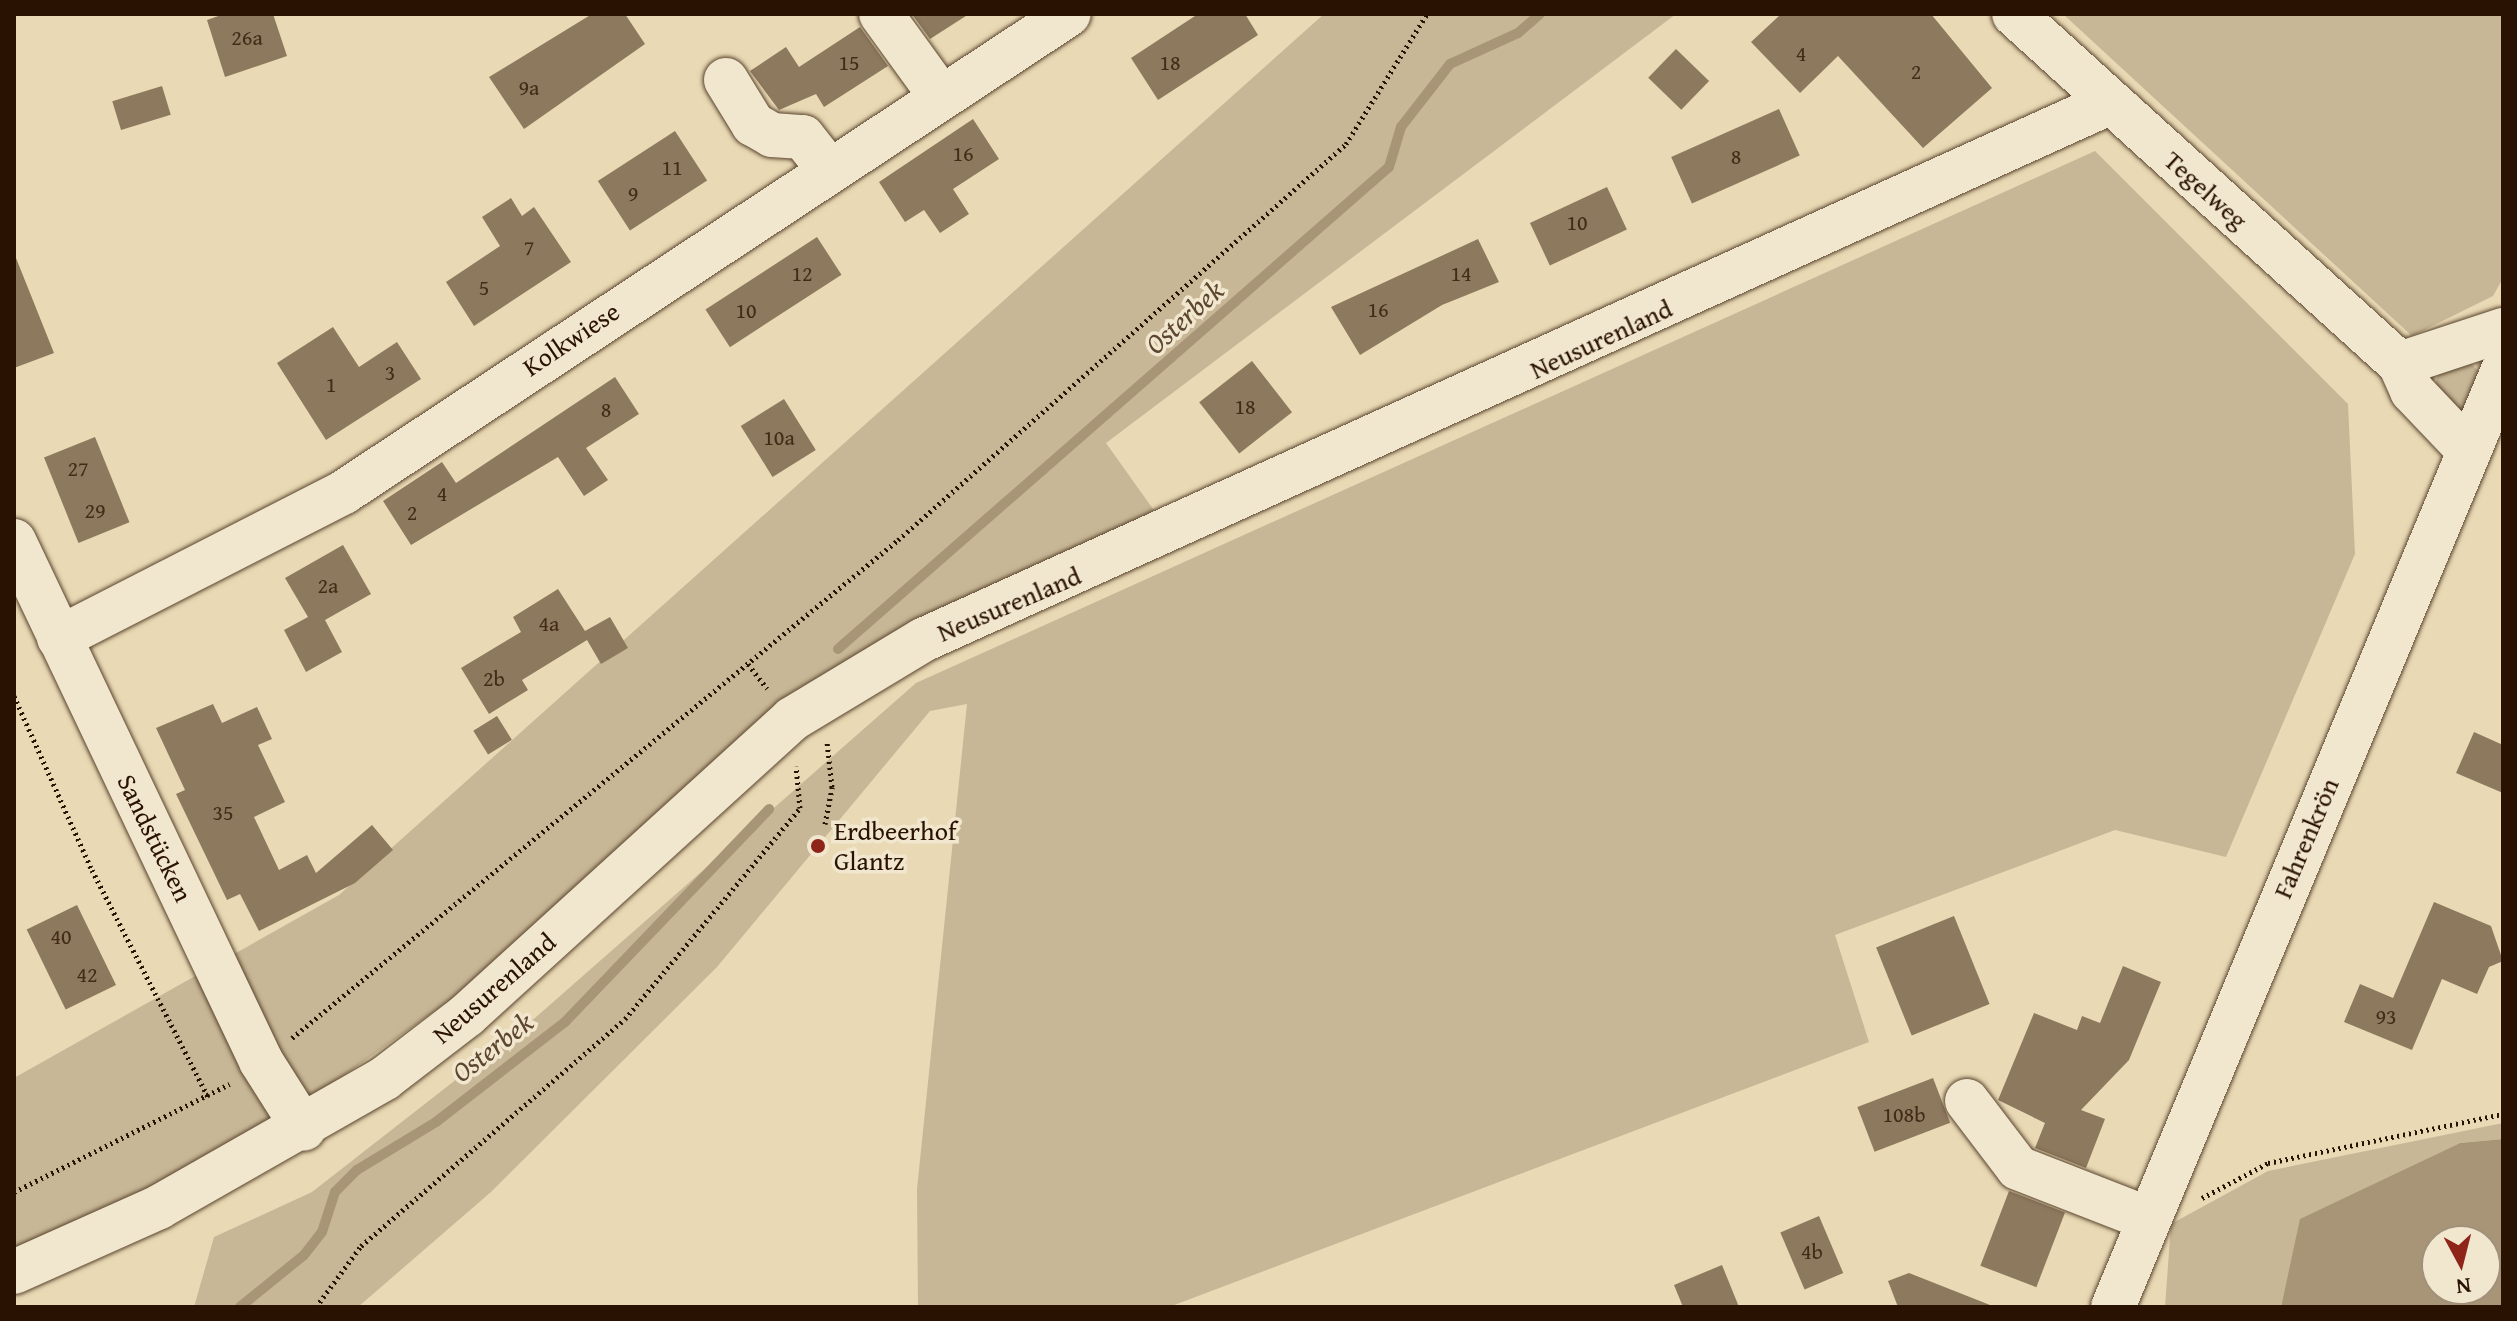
<!DOCTYPE html>
<meta charset="utf-8">
<style>
body{margin:0}
#map{position:relative;width:2517px;height:1321px;overflow:hidden;background:#e9d9b4;font-family:"Gentium Book Plus",serif}
div>[style]{position:absolute}
.green>*{inset:0;background:#c8b796}
.water>*{inset:0;background:#a89577}
.stream>*{height:10px;margin:-5px;padding:0 5px;transform-origin:5px;border-radius:5px;background:#a89577}
.building>*{inset:0;background:#8d795e;transform-origin:0 0}
.path>*{height:5px;margin-top:-2.5px;transform-origin:0;background:repeating-linear-gradient(90deg,#291201 0 2px,transparent 0 6px)}
.roads{filter:drop-shadow(0 0 2px #59442e) drop-shadow(0 0 2px #59442e)}
.minor>*{height:44px;margin:-22px;padding:0 22px;transform-origin:22px;border-radius:22px;background:#f1e6ce}
.dots>*{width:22px;height:22px;translate:-50% -50%;box-sizing:border-box;border:4px solid #f1e6ce;border-radius:50%}
span{translate:-50% -50%;white-space:nowrap;text-align:center;line-height:1.15;-webkit-text-stroke:7px #f1e6ce;paint-order:stroke}
.number-label{font-size:22px;color:#422c18}
.number-label span{-webkit-text-stroke-width:0}
.street-label{font-size:26px;color:#291201}
.poi-label{font-size:26px;color:#291201}
.left{translate:0 -50%;text-align:left}
.water-label{font-size:28px;color:#5c4630;font-style:italic}
.frame{position:absolute;inset:0;border:16px solid #291201;pointer-events:none}
.north{position:absolute;left:2421px;top:1225px;width:80px;height:80px;box-sizing:border-box;background:#f1e6ce;border:2px solid #a1917c;border-radius:50%;rotate:173deg;font-size:22px;font-weight:700;line-height:32px;text-align:center;color:#291201}
.north::after{content:'';display:block;margin:auto;width:28px;height:36px;background:#8f2418;clip-path:polygon(50% 0,100% 100%,50% 72%,0 100%)}
</style>
<div id="map">
<div class="green">
<div style="clip-path:polygon(1324px 14px,1676px 14px,1106px 443px,1158px 516px,920px 623px,488px 973px,239px 1150px,14px 1249px,14px 1078px,339px 895px)"></div>
<div style="clip-path:polygon(2063px 14px,2503px 14px,2503px 278px,2493px 296px,2412px 336px)"></div>
<div style="clip-path:polygon(2095px 151px,2348px 404px,2355px 554px,2226px 857px,2115px 830px,1835px 935px,1869px 1042px,1169px 1307px,918px 1307px,917px 1189px,967px 704px,930px 711px,717px 967px,491px 1192px,358px 1307px,194px 1307px,214px 1237px,312px 1192px,535px 1018px,916px 683px)"></div>
<div style="clip-path:polygon(2469px 362px,2483px 375px,2464px 414px,2434px 389px,2438px 375px)"></div>
<div style="clip-path:polygon(2503px 1123px,2503px 1139px,2460px 1143px,2301px 1219px,2281px 1307px,2165px 1307px,2171px 1224px,2268px 1171px)"></div>
</div>
<div class="water">
<div style="clip-path:polygon(evenodd,2503px 1139px,2503px 1307px,2281px 1307px,2300px 1219px,2460px 1143px,2503px 1139px,2437px 1241px,2485px 1241px,2485px 1289px,2437px 1289px,2437px 1241px)"></div>
</div>
<div class="stream">
<div style="left:838px;top:649px;width:732px;rotate:-41.18deg"></div>
<div style="left:1389px;top:167px;width:42px;rotate:-73.3deg"></div>
<div style="left:1401px;top:127px;width:80px;rotate:-52.1deg"></div>
<div style="left:1450px;top:64px;width:75px;rotate:-24.5deg"></div>
<div style="left:1518px;top:33px;width:29px;rotate:-41deg"></div>
<div style="left:240px;top:1307px;width:82px;rotate:-39.1deg"></div>
<div style="left:304px;top:1255px;width:29px;rotate:-52deg"></div>
<div style="left:322px;top:1232px;width:42px;rotate:-72deg"></div>
<div style="left:335px;top:1192px;width:31px;rotate:-45deg"></div>
<div style="left:357px;top:1170px;width:92px;rotate:-31.3deg"></div>
<div style="left:436px;top:1122px;width:163px;rotate:-37.8deg"></div>
<div style="left:565px;top:1022px;width:295px;rotate:-46.2deg"></div>
</div>
<div class="building">
<div style="clip-path:polygon(224px 14px,273px 14px,287px 56px,225px 77px,207px 20px)"></div>
<div style="clip-path:polygon(592px 14px,625px 14px,645px 44px,524px 129px,489px 77px)"></div>
<div style="clip-path:polygon(912px 14px,969px 14px,930px 39px)"></div>
<div style="clip-path:polygon(1198px 14px,1245px 14px,1258px 35px,1158px 100px,1131px 58px)"></div>
<div style="clip-path:polygon(1781px 14px,1931px 14px,1992px 88px,1923px 148px,1838px 56px,1800px 93px,1751px 42px)"></div>
<div style="clip-path:polygon(860px 27px,888px 66px,824px 107px,816px 94px,779px 110px,750px 71px,786px 47px,799px 67px)"></div>
<div style="left:1676px;top:49px;width:46px;height:40px;rotate:44deg"></div>
<div style="left:162px;top:86px;width:30px;height:52px;rotate:73deg"></div>
<div style="left:1779px;top:109px;width:51px;height:118px;rotate:66deg"></div>
<div style="clip-path:polygon(973px 119px,999px 159px,953px 189px,969px 214px,940px 233px,924px 210px,905px 222px,879px 182px)"></div>
<div style="left:675px;top:131px;width:59px;height:92px;rotate:57deg"></div>
<div style="left:1607px;top:187px;width:47px;height:85px;rotate:65deg"></div>
<div style="clip-path:polygon(511px 198px,522px 216px,534px 207px,571px 262px,474px 326px,446px 282px,500px 246px,482px 217px)"></div>
<div style="left:817px;top:237px;width:45px;height:133px;rotate:57deg"></div>
<div style="clip-path:polygon(1478px 239px,1499px 282px,1442px 305px,1360px 355px,1331px 307px)"></div>
<div style="clip-path:polygon(14px 253px,54px 353px,14px 368px)"></div>
<div style="clip-path:polygon(333px 327px,359px 367px,397px 342px,421px 379px,326px 440px,277px 363px)"></div>
<div style="left:1252px;top:361px;width:65px;height:67px;rotate:52deg"></div>
<div style="clip-path:polygon(615px 377px,639px 414px,586px 448px,608px 480px,584px 496px,558px 457px,411px 545px,383px 501px,442px 462px,456px 483px)"></div>
<div style="left:784px;top:399px;width:60px;height:51px;rotate:58deg"></div>
<div style="left:95px;top:437px;width:92px;height:55px;rotate:68deg"></div>
<div style="clip-path:polygon(343px 545px,371px 594px,325px 620px,342px 652px,306px 672px,284px 630px,308px 617px,285px 578px)"></div>
<div style="clip-path:polygon(558px 589px,585px 631px,610px 617px,628px 648px,601px 664px,587px 640px,522px 680px,528px 690px,489px 714px,461px 668px,521px 632px,513px 617px)"></div>
<div style="clip-path:polygon(213px 704px,222px 723px,257px 707px,272px 739px,258px 745px,285px 802px,254px 817px,279px 870px,307px 855px,316px 873px,372px 825px,393px 850px,355px 883px,259px 931px,240px 894px,227px 900px,176px 794px,185px 790px,156px 728px)"></div>
<div style="left:497px;top:716px;width:28px;height:28px;rotate:58deg"></div>
<div style="clip-path:polygon(2474px 732px,2503px 745px,2503px 793px,2456px 773px)"></div>
<div style="clip-path:polygon(2434px 902px,2491px 926px,2503px 961px,2489px 967px,2477px 994px,2442px 979px,2412px 1050px,2344px 1022px,2360px 984px,2393px 998px)"></div>
<div style="left:77px;top:905px;width:89px;height:56px;rotate:64deg"></div>
<div style="left:1954px;top:916px;width:95px;height:84px;rotate:68deg"></div>
<div style="clip-path:polygon(2123px 966px,2161px 982px,2129px 1060px,2081px 1110px,2105px 1119px,2086px 1168px,2035px 1148px,2045px 1123px,1998px 1100px,2034px 1013px,2077px 1030px,2082px 1016px,2100px 1023px)"></div>
<div style="left:1933px;top:1078px;width:48px;height:81px;rotate:69deg"></div>
<div style="left:2009px;top:1191px;width:60px;height:80px;rotate:21deg"></div>
<div style="left:1819px;top:1216px;width:62px;height:42px;rotate:67deg"></div>
<div style="clip-path:polygon(1722px 1265px,1739px 1307px,1683px 1307px,1674px 1285px)"></div>
<div style="clip-path:polygon(1909px 1273px,1990px 1305px,1990px 1307px,1898px 1307px,1888px 1281px)"></div>
</div>
<div class="path">
<div style="left:748px;top:664px;width:31px;rotate:52deg"></div>
<div style="left:14px;top:696px;width:191px;rotate:65.9deg"></div>
<div style="left:92px;top:870px;width:257px;rotate:62.9deg"></div>
<div style="left:825px;top:824px;width:38px;rotate:-79deg"></div>
<div style="left:832px;top:787px;width:45px;rotate:-96.3deg"></div>
<div style="left:292px;top:1038px;width:784px;rotate:-39.41deg"></div>
<div style="left:898px;top:540px;width:598px;rotate:-41.47deg"></div>
<div style="left:1346px;top:144px;width:153px;rotate:-58.1deg"></div>
<div style="left:14px;top:1192px;width:241px;rotate:-26.6deg"></div>
<div style="left:2202px;top:1198px;width:75px;rotate:-27.9deg"></div>
<div style="left:2268px;top:1163px;width:240px;rotate:-11.8deg"></div>
<div style="left:316px;top:1307px;width:76px;rotate:-53.6deg"></div>
<div style="left:361px;top:1246px;width:348px;rotate:-40.7deg"></div>
<div style="left:625px;top:1019px;width:274px;rotate:-50.3deg"></div>
<div style="left:800px;top:808px;width:42px;rotate:-95.4deg"></div>
</div>
<div class="roads">
<div class="minor">
<div style="left:881px;top:14px;width:102px;rotate:54.1deg"></div>
<div style="left:2014px;top:14px;width:521px;rotate:42.2deg"></div>
<div style="left:2400px;top:364px;width:108px;rotate:-18.3deg"></div>
<div style="left:726px;top:80px;width:52px;rotate:58.5deg"></div>
<div style="left:753px;top:124px;width:22px;rotate:30deg"></div>
<div style="left:772px;top:135px;width:31px;rotate:4deg"></div>
<div style="left:803px;top:137px;width:42px;rotate:51.8deg"></div>
<div style="left:2400px;top:364px;width:30px;rotate:66deg"></div>
<div style="left:2412px;top:391px;width:83px;rotate:46.5deg"></div>
<div style="left:14px;top:541px;width:576px;rotate:64.59deg"></div>
<div style="left:261px;top:1061px;width:80px;rotate:57.7deg"></div>
<div style="left:59px;top:638px;width:320px;rotate:-27.1deg"></div>
<div style="left:344px;top:492px;width:868px;rotate:-33.4deg"></div>
<div style="left:1967px;top:1101px;width:84px;rotate:52.7deg"></div>
<div style="left:2018px;top:1168px;width:137px;rotate:21.3deg"></div>
<div style="left:14px;top:1272px;width:159px;rotate:-24.1deg"></div>
<div style="left:159px;top:1207px;width:260px;rotate:-29.7deg"></div>
<div style="left:385px;top:1078px;width:103px;rotate:-37.5deg"></div>
<div style="left:467px;top:1015px;width:440px;rotate:-42.3deg"></div>
<div style="left:792px;top:719px;width:153px;rotate:-31.1deg"></div>
<div style="left:923px;top:640px;width:1302px;rotate:-24.36deg"></div>
<div style="left:2113px;top:1307px;width:1015px;rotate:-67.4deg"></div>
</div>
</div>
<div class="dots">
<div style="left:818px;top:846px;background:#8f2418"></div>
</div>
<div class="number-label">
<span style="left:247px;top:38px">26a</span>
<span style="left:1801px;top:54px">4</span>
<span style="left:849px;top:63px">15</span>
<span style="left:1170px;top:63px">18</span>
<span style="left:1916px;top:72px">2</span>
<span style="left:529px;top:88px">9a</span>
<span style="left:963px;top:154px">16</span>
<span style="left:1736px;top:157px">8</span>
<span style="left:672px;top:168px">11</span>
<span style="left:633px;top:194px">9</span>
<span style="left:1577px;top:223px">10</span>
<span style="left:529px;top:248px">7</span>
<span style="left:802px;top:274px">12</span>
<span style="left:1461px;top:274px">14</span>
<span style="left:484px;top:288px">5</span>
<span style="left:1378px;top:310px">16</span>
<span style="left:746px;top:311px">10</span>
<span style="left:390px;top:373px">3</span>
<span style="left:331px;top:385px">1</span>
<span style="left:1245px;top:407px">18</span>
<span style="left:606px;top:410px">8</span>
<span style="left:779px;top:438px">10a</span>
<span style="left:78px;top:469px">27</span>
<span style="left:442px;top:494px">4</span>
<span style="left:95px;top:511px">29</span>
<span style="left:412px;top:513px">2</span>
<span style="left:328px;top:586px">2a</span>
<span style="left:549px;top:624px">4a</span>
<span style="left:494px;top:679px">2b</span>
<span style="left:223px;top:813px">35</span>
<span style="left:61px;top:937px">40</span>
<span style="left:87px;top:975px">42</span>
<span style="left:2386px;top:1017px">93</span>
<span style="left:1904px;top:1115px">108b</span>
<span style="left:1812px;top:1252px">4b</span>
</div>
<div class="street-label">
<span style="left:2206px;top:190px;rotate:42deg">Tegelweg</span>
<span style="left:571px;top:339px;rotate:-34deg">Kolkwiese</span>
<span style="left:1601px;top:339px;rotate:-25deg">Neusurenland</span>
<span style="left:1009px;top:604px;rotate:-23deg">Neusurenland</span>
<span style="left:155px;top:838px;rotate:64deg">Sandstücken</span>
<span style="left:2306px;top:838px;rotate:-67deg">Fahrenkrön</span>
<span style="left:494px;top:988px;rotate:-41deg">Neusurenland</span>
</div>
<div class="poi-label">
<span class="left" style="left:834px;top:846px">Erdbeerhof<br>Glantz</span>
</div>
<div class="water-label">
<span style="left:1184px;top:317px;rotate:-42deg">Osterbek</span>
<span style="left:492px;top:1047px;rotate:-38deg">Osterbek</span>
</div>
<div class="frame"></div>
<div class="north">N</div>
</div>
